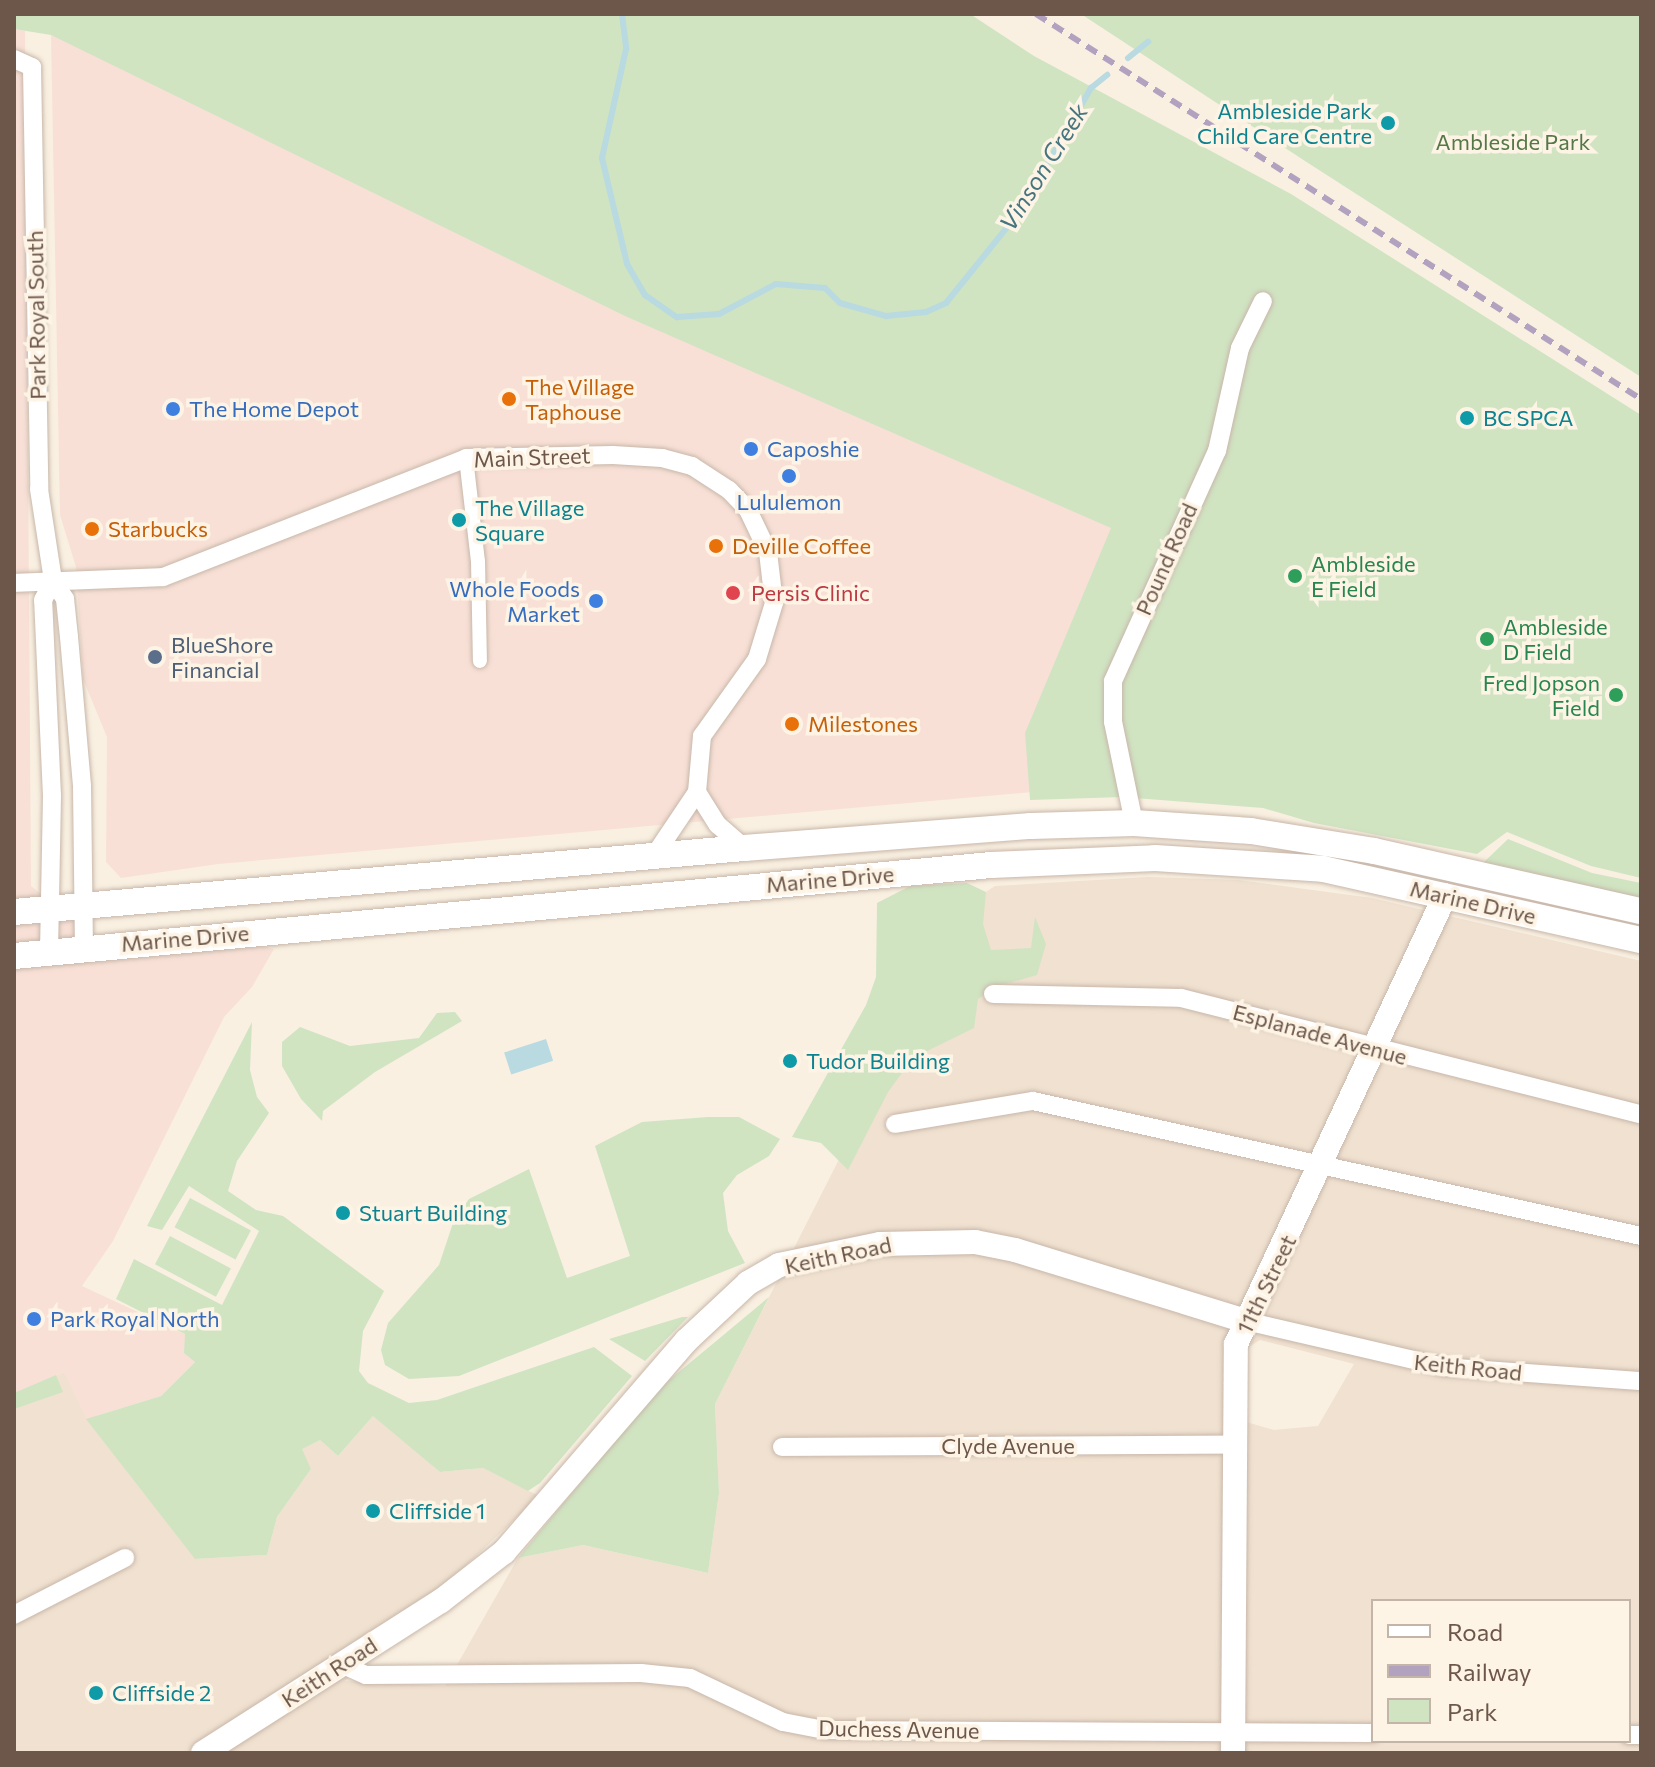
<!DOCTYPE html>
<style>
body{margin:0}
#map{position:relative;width:1655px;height:1767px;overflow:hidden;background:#f9f0e1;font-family:Commissioner,sans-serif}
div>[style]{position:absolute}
.residential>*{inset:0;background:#f0e1d0}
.commercial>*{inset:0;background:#f8e0d6}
.green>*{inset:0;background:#d0e4c2;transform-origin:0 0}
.water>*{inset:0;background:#b8dae0;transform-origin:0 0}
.stream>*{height:6px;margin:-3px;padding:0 3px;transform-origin:3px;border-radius:3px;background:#b8dae0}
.roads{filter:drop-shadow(0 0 2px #c8b7aa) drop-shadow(0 0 2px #c8b7aa)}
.pedestrian>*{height:14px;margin:-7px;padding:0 7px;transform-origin:7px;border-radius:7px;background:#fff}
.minor>*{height:18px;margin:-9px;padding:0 9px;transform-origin:9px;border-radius:9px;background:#fff}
.tertiary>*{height:24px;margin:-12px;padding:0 12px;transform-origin:12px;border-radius:12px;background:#fff}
.secondary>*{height:26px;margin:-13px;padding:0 13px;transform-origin:13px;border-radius:13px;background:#fff}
.rail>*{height:6px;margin-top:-3px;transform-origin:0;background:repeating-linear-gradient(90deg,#b2a2c0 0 12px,transparent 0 20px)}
.dots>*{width:22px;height:22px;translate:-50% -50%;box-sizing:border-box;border:4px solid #fdf4e6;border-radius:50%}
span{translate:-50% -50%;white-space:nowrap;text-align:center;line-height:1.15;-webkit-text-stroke:7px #fdf4e6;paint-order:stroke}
.culture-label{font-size:22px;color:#0d838f}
.right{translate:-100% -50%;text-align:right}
.left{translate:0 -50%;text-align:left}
.park-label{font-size:22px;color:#557847}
.street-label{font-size:22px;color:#6d574b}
.food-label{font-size:22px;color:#c56008}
.shop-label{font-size:22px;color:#366cbe}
.leisure-label{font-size:22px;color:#27864d}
.health-label{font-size:22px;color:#be3a42}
.service-label{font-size:22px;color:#4e5e75}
.water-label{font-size:24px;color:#47757f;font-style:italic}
.frame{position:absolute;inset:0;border:16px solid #6d574b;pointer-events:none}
.legend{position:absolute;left:1371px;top:1599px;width:260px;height:144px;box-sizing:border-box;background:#fdf4e6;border:2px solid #c3b5a8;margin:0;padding:10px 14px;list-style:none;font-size:24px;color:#6d574b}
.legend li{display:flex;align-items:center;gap:16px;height:40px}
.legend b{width:40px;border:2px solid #c3b5a8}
</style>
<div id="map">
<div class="residential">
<div style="clip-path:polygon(evenodd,1148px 877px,1239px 880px,1372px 898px,1641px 961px,1641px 1753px,14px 1753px,14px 1393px,64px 1372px,69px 1375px,196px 1559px,267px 1555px,277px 1517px,311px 1469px,301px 1449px,320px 1440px,338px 1456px,374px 1415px,440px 1472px,483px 1468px,539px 1496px,345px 1681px,445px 1686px,518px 1558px,583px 1545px,708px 1573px,719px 1493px,715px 1404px,969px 903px,995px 886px,1148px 877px,1260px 1340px,1354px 1364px,1318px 1426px,1274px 1430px,1246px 1422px,1247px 1348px,1260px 1340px,1148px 877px,1373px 1601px,1629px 1601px,1629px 1741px,1373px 1741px,1373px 1601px)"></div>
</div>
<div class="commercial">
<div style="clip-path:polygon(14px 29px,25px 31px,31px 886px,118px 957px,253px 944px,274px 949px,252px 987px,224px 1017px,113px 1241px,82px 1286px,185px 1334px,196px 1361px,161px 1396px,86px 1419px,64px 1372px,14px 1393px)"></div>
<div style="clip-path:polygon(51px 35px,300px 127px,1137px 529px,1033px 792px,218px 864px,121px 878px,106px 862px,107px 737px,83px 679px,76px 567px,60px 515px)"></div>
</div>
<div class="green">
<div style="clip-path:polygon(14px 14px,970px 14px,1034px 56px,1291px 194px,1641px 415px,1641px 878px,1591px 866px,1507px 832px,1477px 854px,1314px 823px,1263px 808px,1122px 797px,1030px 800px,1025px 733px,1111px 528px,625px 316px,51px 35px,14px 29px)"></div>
<div style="clip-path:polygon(1081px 14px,1641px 14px,1641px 377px,1305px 161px)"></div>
<div style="clip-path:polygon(1508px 839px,1592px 873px,1641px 883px,1641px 900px,1483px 863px)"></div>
<div style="clip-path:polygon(967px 883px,986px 892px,983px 924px,991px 950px,1031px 948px,1035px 917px,1046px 944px,1037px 975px,998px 986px,978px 999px,974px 1028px,913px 1058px,888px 1092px,848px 1170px,821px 1143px,792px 1137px,866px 1005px,876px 977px,877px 903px,910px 886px)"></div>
<div style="clip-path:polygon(455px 1012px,462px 1021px,375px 1072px,323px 1111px,322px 1121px,301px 1099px,282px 1066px,282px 1042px,300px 1027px,350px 1046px,419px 1038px,437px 1013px)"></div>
<div style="clip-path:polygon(252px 1022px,250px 1070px,257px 1097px,269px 1113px,237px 1161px,228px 1191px,256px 1210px,283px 1216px,384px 1291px,363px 1331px,359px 1371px,368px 1383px,409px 1403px,437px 1400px,594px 1347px,632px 1376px,540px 1483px,528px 1491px,483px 1468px,440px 1472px,373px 1416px,338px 1456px,320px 1440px,302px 1449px,311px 1469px,277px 1517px,267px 1555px,195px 1559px,86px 1419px,161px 1396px,195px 1362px,184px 1353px,185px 1334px,116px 1299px,134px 1259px,222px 1305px,259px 1231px,189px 1186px,162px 1230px,147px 1226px)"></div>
<div style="clip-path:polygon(708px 1117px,739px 1117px,780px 1139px,769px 1156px,737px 1175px,723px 1193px,728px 1231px,745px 1263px,459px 1376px,409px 1379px,385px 1365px,381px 1350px,388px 1323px,439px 1265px,454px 1220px,469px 1199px,529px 1169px,567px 1278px,630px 1256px,595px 1146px,642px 1122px)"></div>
<div style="left:190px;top:1198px;width:69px;height:33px;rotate:28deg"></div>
<div style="left:170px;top:1236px;width:69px;height:32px;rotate:28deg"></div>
<div style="clip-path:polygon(769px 1297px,715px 1404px,719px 1493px,708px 1573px,583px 1545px,518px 1558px,656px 1391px)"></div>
<div style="clip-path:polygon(682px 1317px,688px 1317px,645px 1361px,609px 1339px)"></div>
<div style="clip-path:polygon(56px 1375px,63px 1392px,14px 1409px,14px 1393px)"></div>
</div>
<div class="water">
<div style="left:546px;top:1039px;width:23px;height:44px;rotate:72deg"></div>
</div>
<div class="stream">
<div style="left:622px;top:14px;width:35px;rotate:83deg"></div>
<div style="left:626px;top:49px;width:112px;rotate:102.4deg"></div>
<div style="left:602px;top:158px;width:109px;rotate:76.7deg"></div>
<div style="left:627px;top:264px;width:36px;rotate:60deg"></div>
<div style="left:645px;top:295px;width:39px;rotate:35deg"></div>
<div style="left:677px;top:317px;width:42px;rotate:-4.1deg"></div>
<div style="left:719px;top:314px;width:64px;rotate:-27.8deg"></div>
<div style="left:776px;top:284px;width:49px;rotate:4.7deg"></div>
<div style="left:825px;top:288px;width:21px;rotate:45deg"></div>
<div style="left:840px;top:303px;width:48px;rotate:15.8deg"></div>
<div style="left:886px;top:316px;width:40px;rotate:-5.7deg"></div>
<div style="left:926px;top:312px;width:22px;rotate:-24deg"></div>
<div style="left:946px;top:303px;width:119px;rotate:-51.1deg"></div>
<div style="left:1021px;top:210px;width:141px;rotate:-60.2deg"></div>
<div style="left:1091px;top:88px;width:21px;rotate:-39deg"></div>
<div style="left:1128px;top:58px;width:26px;rotate:-39deg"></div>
</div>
<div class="roads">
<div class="pedestrian">
<div style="left:466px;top:458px;width:104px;rotate:83.4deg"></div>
<div style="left:478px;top:561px;width:100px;rotate:88.9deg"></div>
</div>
<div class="minor">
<div style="left:14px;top:59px;width:20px;rotate:24deg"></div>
<div style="left:32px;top:67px;width:422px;rotate:89deg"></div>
<div style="left:39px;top:489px;width:93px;rotate:81.3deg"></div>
<div style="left:53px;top:581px;width:22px;rotate:56deg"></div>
<div style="left:65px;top:599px;width:38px;rotate:84deg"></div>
<div style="left:69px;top:637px;width:150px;rotate:85deg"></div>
<div style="left:82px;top:786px;width:162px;rotate:89.3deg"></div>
<div style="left:14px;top:583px;width:149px;rotate:-2.3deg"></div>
<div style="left:163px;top:577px;width:326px;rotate:-21.4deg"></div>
<div style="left:466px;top:458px;width:147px;rotate:-1.2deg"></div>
<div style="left:613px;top:455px;width:49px;rotate:3.5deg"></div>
<div style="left:662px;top:458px;width:31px;rotate:15deg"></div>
<div style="left:692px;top:466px;width:44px;rotate:33deg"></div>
<div style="left:729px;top:490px;width:28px;rotate:46deg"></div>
<div style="left:748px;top:510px;width:47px;rotate:64.5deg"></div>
<div style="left:768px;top:552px;width:51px;rotate:83.3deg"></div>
<div style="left:774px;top:603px;width:59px;rotate:106.9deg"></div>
<div style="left:757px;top:659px;width:95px;rotate:125.5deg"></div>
<div style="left:702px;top:736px;width:56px;rotate:95.1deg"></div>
<div style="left:697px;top:792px;width:77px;rotate:123.9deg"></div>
<div style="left:697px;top:792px;width:39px;rotate:58deg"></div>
<div style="left:718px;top:825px;width:35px;rotate:41deg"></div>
<div style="left:1134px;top:823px;width:103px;rotate:-101.7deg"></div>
<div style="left:1113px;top:722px;width:41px;rotate:-90deg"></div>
<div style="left:1113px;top:681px;width:252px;rotate:-65.7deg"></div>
<div style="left:1217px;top:451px;width:106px;rotate:-77.4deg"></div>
<div style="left:1240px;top:348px;width:52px;rotate:-63.9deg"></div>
<div style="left:49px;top:952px;width:156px;rotate:-88.9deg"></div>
<div style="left:52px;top:796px;width:196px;rotate:-92.6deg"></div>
<div style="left:43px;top:600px;width:21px;rotate:-62deg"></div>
<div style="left:993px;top:994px;width:188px;rotate:1.2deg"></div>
<div style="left:1181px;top:998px;width:474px;rotate:14.2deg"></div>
<div style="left:895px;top:1124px;width:140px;rotate:-9.5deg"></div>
<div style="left:1033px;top:1101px;width:623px;rotate:12.52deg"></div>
<div style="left:1246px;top:1321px;width:203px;rotate:13.1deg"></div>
<div style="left:1444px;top:1367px;width:197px;rotate:4.1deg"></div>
<div style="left:782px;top:1447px;width:451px;rotate:-0.3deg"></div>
<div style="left:14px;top:1615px;width:125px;rotate:-27.2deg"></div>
<div style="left:341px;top:1664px;width:27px;rotate:24deg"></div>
<div style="left:366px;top:1675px;width:275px;rotate:-0.4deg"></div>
<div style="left:641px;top:1673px;width:49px;rotate:5.8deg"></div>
<div style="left:690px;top:1678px;width:103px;rotate:25.3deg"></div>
<div style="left:783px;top:1722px;width:42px;rotate:11deg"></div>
<div style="left:824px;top:1730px;width:549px;rotate:0.31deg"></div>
<div style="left:1629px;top:1735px;width:12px"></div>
</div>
<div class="tertiary">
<div style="left:203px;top:1753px;width:282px;rotate:-32.6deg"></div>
<div style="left:441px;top:1601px;width:80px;rotate:-37.9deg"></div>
<div style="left:504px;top:1552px;width:279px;rotate:-49.2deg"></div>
<div style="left:686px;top:1341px;width:85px;rotate:-43.1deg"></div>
<div style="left:748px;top:1283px;width:36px;rotate:-30deg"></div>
<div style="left:779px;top:1265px;width:103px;rotate:-11.7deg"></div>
<div style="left:880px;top:1244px;width:95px;rotate:-1.2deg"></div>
<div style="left:975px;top:1242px;width:41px;rotate:11.3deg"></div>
<div style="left:1015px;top:1250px;width:242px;rotate:17.1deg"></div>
<div style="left:1233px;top:1753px;width:409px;rotate:-89.6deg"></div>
<div style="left:1236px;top:1344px;width:495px;rotate:-65deg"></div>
</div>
<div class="secondary">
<div style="left:14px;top:912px;width:733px;rotate:-5.01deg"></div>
<div style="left:744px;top:848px;width:288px;rotate:-4.4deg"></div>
<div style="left:1031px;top:826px;width:103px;rotate:-1.7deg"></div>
<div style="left:1134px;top:823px;width:117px;rotate:3.9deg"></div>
<div style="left:1251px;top:831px;width:125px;rotate:9.2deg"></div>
<div style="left:1374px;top:851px;width:274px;rotate:12.7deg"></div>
<div style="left:14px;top:956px;width:981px;rotate:-5.32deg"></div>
<div style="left:991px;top:865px;width:164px;rotate:-2.4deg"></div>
<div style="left:1155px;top:858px;width:168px;rotate:3.7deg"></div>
<div style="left:1323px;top:869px;width:326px;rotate:12.6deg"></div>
</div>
</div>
<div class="rail">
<div style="left:1036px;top:14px;width:717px;rotate:32.47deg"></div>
</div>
<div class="dots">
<div style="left:1388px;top:123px;background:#0f9aa8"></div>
<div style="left:509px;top:399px;background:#e8710a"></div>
<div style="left:173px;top:409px;background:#3f7fe0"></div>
<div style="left:1467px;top:418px;background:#0f9aa8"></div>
<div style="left:751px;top:449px;background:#3f7fe0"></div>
<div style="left:789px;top:476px;background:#3f7fe0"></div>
<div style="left:459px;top:520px;background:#0f9aa8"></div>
<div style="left:92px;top:529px;background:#e8710a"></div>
<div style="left:716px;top:546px;background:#e8710a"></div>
<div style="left:1295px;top:576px;background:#2e9e5b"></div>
<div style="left:733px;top:593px;background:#e0444e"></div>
<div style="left:596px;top:601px;background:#3f7fe0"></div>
<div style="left:1487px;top:639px;background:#2e9e5b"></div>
<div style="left:155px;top:657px;background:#5c6f8a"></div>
<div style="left:1616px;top:695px;background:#2e9e5b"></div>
<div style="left:792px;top:724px;background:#e8710a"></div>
<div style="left:790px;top:1061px;background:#0f9aa8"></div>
<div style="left:343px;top:1213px;background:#0f9aa8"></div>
<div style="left:34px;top:1319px;background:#3f7fe0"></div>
<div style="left:373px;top:1511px;background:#0f9aa8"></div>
<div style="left:96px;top:1693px;background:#0f9aa8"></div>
</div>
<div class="culture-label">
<span class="right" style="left:1372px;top:123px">Ambleside Park<br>Child Care Centre</span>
<span class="left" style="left:1483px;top:418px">BC SPCA</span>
<span class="left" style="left:475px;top:520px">The Village<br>Square</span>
<span class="left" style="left:806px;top:1061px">Tudor Building</span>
<span class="left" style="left:359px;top:1213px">Stuart Building</span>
<span class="left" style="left:389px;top:1511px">Cliffside 1</span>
<span class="left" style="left:112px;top:1693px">Cliffside 2</span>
</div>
<div class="park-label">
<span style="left:1513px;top:142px">Ambleside Park</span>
</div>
<div class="street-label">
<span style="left:36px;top:315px;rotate:-91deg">Park Royal South</span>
<span style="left:532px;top:457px;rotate:-2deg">Main Street</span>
<span style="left:1166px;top:559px;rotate:-66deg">Pound Road</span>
<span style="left:830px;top:879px;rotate:-5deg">Marine Drive</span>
<span style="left:1473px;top:902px;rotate:13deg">Marine Drive</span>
<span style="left:185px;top:938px;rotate:-5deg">Marine Drive</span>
<span style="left:1320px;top:1034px;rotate:15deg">Esplanade Avenue</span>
<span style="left:838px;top:1255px;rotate:-12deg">Keith Road</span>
<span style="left:1266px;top:1284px;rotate:-64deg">11th Street</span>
<span style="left:1468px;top:1367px;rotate:6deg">Keith Road</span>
<span style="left:1008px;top:1446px">Clyde Avenue</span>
<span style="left:329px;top:1672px;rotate:-33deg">Keith Road</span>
<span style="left:899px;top:1729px;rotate:1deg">Duchess Avenue</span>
</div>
<div class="food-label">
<span class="left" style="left:525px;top:399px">The Village<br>Taphouse</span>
<span class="left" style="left:108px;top:529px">Starbucks</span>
<span class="left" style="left:732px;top:546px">Deville Coffee</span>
<span class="left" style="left:808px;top:724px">Milestones</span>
</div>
<div class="shop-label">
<span class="left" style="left:189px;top:409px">The Home Depot</span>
<span class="left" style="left:767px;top:449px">Caposhie</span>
<span style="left:789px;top:502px">Lululemon</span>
<span class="right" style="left:580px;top:601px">Whole Foods<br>Market</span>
<span class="left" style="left:50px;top:1319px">Park Royal North</span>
</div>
<div class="leisure-label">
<span class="left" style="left:1311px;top:576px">Ambleside<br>E Field</span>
<span class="left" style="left:1503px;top:639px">Ambleside<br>D Field</span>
<span class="right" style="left:1600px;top:695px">Fred Jopson<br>Field</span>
</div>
<div class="health-label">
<span class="left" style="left:751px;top:593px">Persis Clinic</span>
</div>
<div class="service-label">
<span class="left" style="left:171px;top:657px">BlueShore<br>Financial</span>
</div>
<div class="water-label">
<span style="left:1043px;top:167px;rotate:-58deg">Vinson Creek</span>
</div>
<div class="frame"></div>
<ul class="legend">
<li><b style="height:10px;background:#fff"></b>Road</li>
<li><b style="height:10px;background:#b2a2c0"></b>Railway</li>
<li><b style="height:22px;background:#d0e4c2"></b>Park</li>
</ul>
</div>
